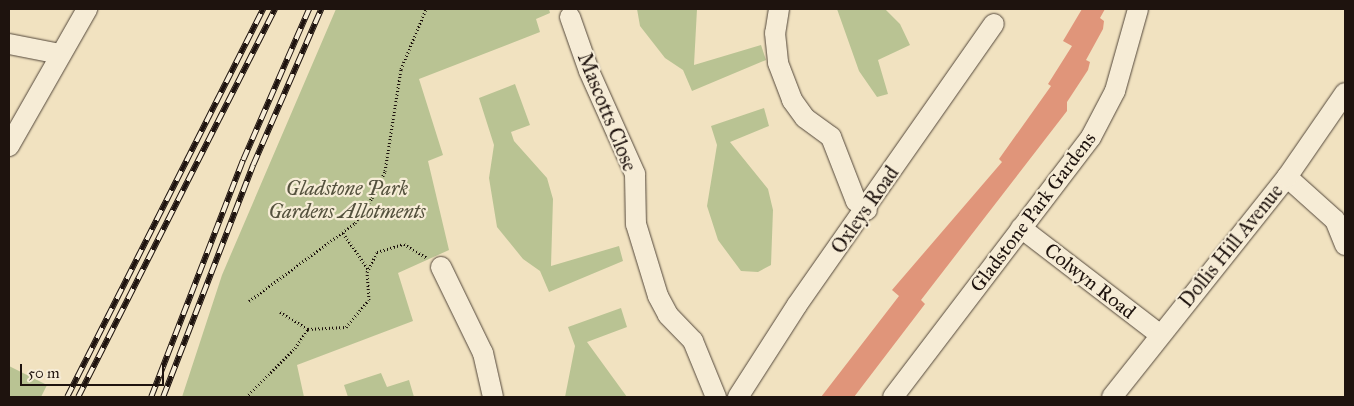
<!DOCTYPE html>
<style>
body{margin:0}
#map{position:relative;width:1354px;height:406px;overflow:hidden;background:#f1e2c0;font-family:"IM FELL Great Primer",serif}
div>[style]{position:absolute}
.green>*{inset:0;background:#b9c393}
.building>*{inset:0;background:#e0957a}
.path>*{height:3px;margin-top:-1.5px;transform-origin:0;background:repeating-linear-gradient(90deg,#1e130e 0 1px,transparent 0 3.5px)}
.roads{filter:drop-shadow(0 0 1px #53473a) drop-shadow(0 0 1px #53473a)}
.minor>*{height:20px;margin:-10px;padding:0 10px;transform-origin:10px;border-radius:10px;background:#f6ecd6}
.rail>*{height:5.5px;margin-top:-2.75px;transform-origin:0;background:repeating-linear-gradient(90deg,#f6ecd6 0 11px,#1e130e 0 22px);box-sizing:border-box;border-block:1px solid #1e130e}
span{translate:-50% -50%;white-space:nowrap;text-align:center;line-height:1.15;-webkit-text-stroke:4.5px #f6ecd6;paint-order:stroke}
.street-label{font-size:20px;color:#1e130e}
.park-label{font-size:20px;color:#54513d;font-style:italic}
.frame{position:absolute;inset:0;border:10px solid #1e130e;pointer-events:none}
.scale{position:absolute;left:20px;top:364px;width:144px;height:22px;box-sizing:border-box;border:2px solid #1e130e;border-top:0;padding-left:6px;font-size:15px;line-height:18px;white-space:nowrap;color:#1e130e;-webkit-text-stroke:4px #f6ecd6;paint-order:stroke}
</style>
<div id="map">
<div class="green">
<div style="clip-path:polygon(336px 9px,549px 9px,550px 13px,536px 19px,540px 32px,419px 79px,443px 155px,428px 161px,449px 250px,398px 273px,413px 321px,297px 365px,304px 397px,182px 397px,222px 275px)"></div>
<div style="clip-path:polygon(637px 9px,697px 9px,694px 65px,761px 45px,766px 60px,692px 91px,683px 70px,665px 58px,640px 26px)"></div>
<div style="clip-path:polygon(837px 9px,885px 9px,900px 24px,910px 45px,878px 60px,888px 94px,877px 97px,859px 71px)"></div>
<div style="clip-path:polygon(515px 84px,530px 125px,511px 132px,514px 141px,547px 178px,553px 199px,551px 266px,619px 246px,623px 261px,549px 292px,540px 271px,523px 259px,497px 227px,489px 178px,494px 145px,479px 98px)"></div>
<div style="clip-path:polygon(764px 108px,769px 126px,730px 142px,768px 189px,773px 210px,771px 265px,758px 272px,741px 271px,718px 240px,707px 206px,717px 145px,711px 126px)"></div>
<div style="clip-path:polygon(621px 308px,627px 327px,587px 342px,627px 397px,565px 397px,575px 346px,568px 327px)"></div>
<div style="clip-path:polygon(9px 366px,47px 385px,41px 397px,9px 397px)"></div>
<div style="clip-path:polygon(381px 373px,387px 387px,409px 380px,414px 397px,348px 397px,344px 385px)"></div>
</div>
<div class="building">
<div style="clip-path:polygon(1082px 9px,1105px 9px,1100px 18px,1104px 21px,1103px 29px,1086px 60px,1090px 62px,1088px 70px,1067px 102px,1067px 111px,921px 300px,925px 304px,854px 397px,821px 397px,899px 296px,892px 290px,1002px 162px,999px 159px,1051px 86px,1048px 84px,1072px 46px,1063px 41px)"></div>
</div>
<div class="path">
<div style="left:343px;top:233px;width:44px;rotate:55.2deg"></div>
<div style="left:249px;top:301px;width:132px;rotate:-36.3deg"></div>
<div style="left:355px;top:223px;width:30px;rotate:-56deg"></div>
<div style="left:372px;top:198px;width:30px;rotate:-64deg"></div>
<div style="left:385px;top:171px;width:103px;rotate:-81.1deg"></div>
<div style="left:401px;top:69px;width:65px;rotate:-67.4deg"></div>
<div style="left:280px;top:312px;width:33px;rotate:31deg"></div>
<div style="left:308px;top:329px;width:38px;rotate:-3deg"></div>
<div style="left:346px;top:327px;width:35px;rotate:-50deg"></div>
<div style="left:369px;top:300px;width:28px;rotate:-94deg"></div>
<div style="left:367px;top:272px;width:22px;rotate:-63deg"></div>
<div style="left:377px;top:252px;width:28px;rotate:-17deg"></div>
<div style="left:404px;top:244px;width:26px;rotate:31deg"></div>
<div style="left:246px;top:397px;width:69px;rotate:-45deg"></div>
<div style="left:295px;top:348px;width:23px;rotate:-56deg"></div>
</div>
<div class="roads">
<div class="minor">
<div style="left:779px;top:9px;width:24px;rotate:99deg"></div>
<div style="left:775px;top:33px;width:30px;rotate:84deg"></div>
<div style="left:778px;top:63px;width:40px;rotate:69deg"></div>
<div style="left:792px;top:100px;width:22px;rotate:54deg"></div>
<div style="left:805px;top:118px;width:32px;rotate:36deg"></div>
<div style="left:831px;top:137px;width:69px;rotate:68.7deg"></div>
<div style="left:856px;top:201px;width:14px;rotate:39deg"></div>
<div style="left:570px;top:17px;width:57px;rotate:70.6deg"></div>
<div style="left:589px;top:71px;width:113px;rotate:65.9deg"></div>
<div style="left:635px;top:174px;width:50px;rotate:88.9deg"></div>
<div style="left:636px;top:224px;width:75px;rotate:73deg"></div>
<div style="left:658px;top:296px;width:21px;rotate:62deg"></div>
<div style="left:668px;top:315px;width:36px;rotate:46deg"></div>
<div style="left:693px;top:341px;width:61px;rotate:67.7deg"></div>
<div style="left:9px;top:44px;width:52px;rotate:11.1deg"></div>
<div style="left:9px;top:146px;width:158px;rotate:-60.3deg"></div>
<div style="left:1287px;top:177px;width:64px;rotate:41.9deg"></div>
<div style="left:1335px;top:220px;width:27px;rotate:68deg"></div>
<div style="left:1021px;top:228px;width:174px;rotate:37.5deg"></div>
<div style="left:441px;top:267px;width:96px;rotate:64deg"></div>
<div style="left:483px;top:353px;width:45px;rotate:77.2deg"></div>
<div style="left:738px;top:397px;width:109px;rotate:-57.3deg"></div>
<div style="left:797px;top:305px;width:343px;rotate:-55deg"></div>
<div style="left:893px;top:397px;width:327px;rotate:-52.7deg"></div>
<div style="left:1091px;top:137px;width:52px;rotate:-62.4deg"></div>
<div style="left:1115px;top:91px;width:85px;rotate:-74.3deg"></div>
<div style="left:1112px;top:397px;width:281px;rotate:-51.5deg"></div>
<div style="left:1287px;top:177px;width:102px;rotate:-55.4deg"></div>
</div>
</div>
<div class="rail">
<div style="left:67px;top:397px;width:435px;rotate:-63.2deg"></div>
<div style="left:78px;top:397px;width:435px;rotate:-63.1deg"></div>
<div style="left:151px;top:397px;width:254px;rotate:-68.8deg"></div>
<div style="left:243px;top:160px;width:165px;rotate:-66.4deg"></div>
<div style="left:163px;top:397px;width:249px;rotate:-68.8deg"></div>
<div style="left:253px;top:165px;width:170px;rotate:-66.4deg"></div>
</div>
<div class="street-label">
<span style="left:607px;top:112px;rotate:68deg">Mascotts Close</span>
<span style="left:865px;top:210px;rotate:-55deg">Oxleys Road</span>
<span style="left:1033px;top:212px;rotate:-53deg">Gladstone Park Gardens</span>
<span style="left:1231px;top:246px;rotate:-51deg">Dollis Hill Avenue</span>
<span style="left:1090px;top:281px;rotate:38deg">Colwyn Road</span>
</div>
<div class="park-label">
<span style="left:347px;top:200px">Gladstone Park<br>Gardens Allotments</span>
</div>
<div class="frame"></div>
<div class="scale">50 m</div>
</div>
